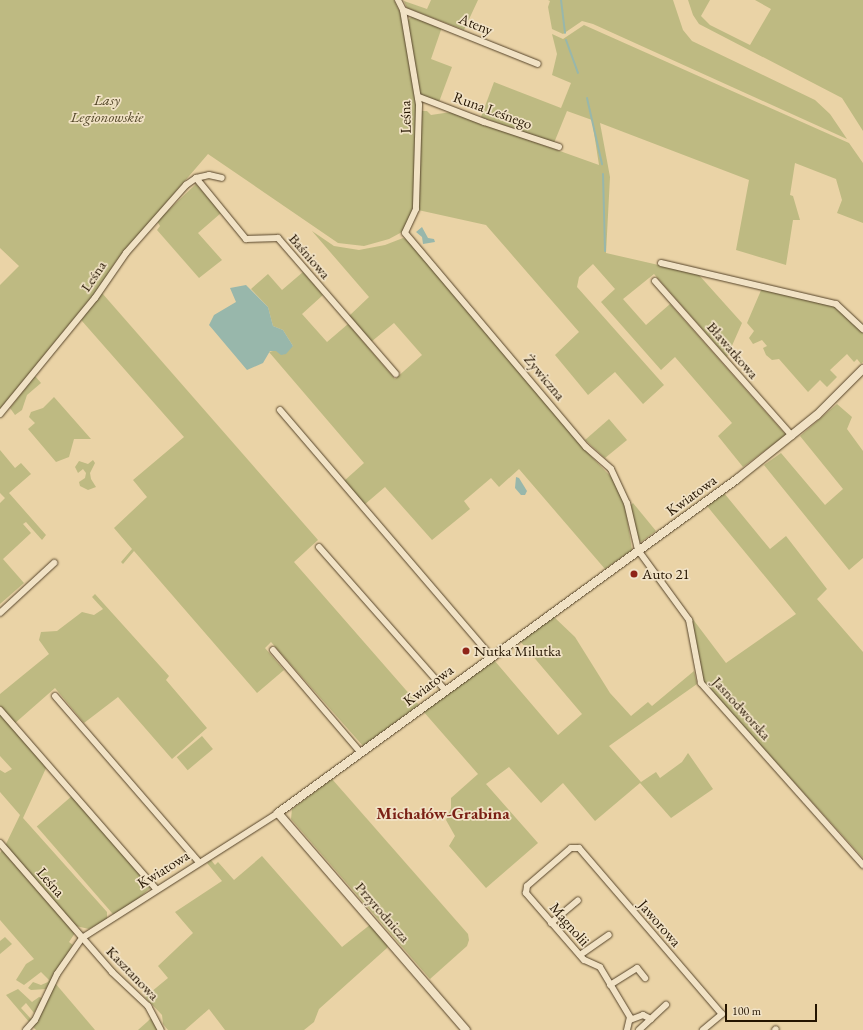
<!DOCTYPE html>
<meta charset="utf-8">
<style>
body{margin:0}
#map{position:relative;width:863px;height:1030px;overflow:hidden;background:#ead3a6;font-family:"EB Garamond",serif}
div>[style]{position:absolute}
.green>*{inset:0;background:#beba82;transform-origin:0 0}
.water>*{inset:0;background:#98b7ab}
.stream>*{height:2px;margin:-1px;padding:0 1px;transform-origin:1px;border-radius:1px;background:#98b7ab}
.roads{filter:drop-shadow(0 0 1px #56442a) drop-shadow(0 0 1px #56442a)}
.street>*{height:6px;margin:-3px;padding:0 3px;transform-origin:3px;border-radius:3px;background:#f1e2c5}
.secondary>*{height:8px;margin:-4px;padding:0 4px;transform-origin:4px;border-radius:4px;background:#f1e2c5}
.dots>*{width:11px;height:11px;translate:-50% -50%;box-sizing:border-box;border:2px solid #f1e2c5;border-radius:50%}
span{translate:-50% -50%;white-space:nowrap;text-align:center;line-height:1.15;-webkit-text-stroke:3.5px #f1e2c5;paint-order:stroke}
.street-label{font-size:15px;color:#241400}
.park-label{font-size:15px;color:#524627;font-style:italic}
.poi-label{font-size:15px;color:#241400}
.left{translate:0 -50%;text-align:left}
.quarter-label{font-size:17px;color:#7a1f14;font-weight:700}
.scale{position:absolute;left:725px;top:1004px;width:92px;height:18px;box-sizing:border-box;border:2px solid #241400;border-top:0;padding-left:5px;font-size:12px;line-height:14px;white-space:nowrap;color:#241400;-webkit-text-stroke:3px #f1e2c5;paint-order:stroke}
</style>
<div id="map">
<div class="green">
<div style="clip-path:polygon(0 0,394px 0,404px 20px,418px 102px,414px 208px,408px 222px,402px 232px,389px 239px,364px 246px,338px 243px,208px 154px,116px 261px,99px 288px,0 409px,0 285px,19px 266px,0 248px)"></div>
<div style="clip-path:polygon(431px 0,478px 0,464px 30px,407px 8px,404px 1px,427px 9px)"></div>
<div style="clip-path:polygon(548px 0,673px 0,683px 30px,692px 41px,815px 100px,830px 114px,847px 139px,593px 24px,582px 21px,563px 34px,552px 29px,548px 7px,550px 1px)"></div>
<div style="clip-path:polygon(688px 0,710px 0,701px 16px,710px 25px,750px 45px,771px 9px,755px 0,863px 0,863px 131px,842px 98px,699px 24px,693px 15px)"></div>
<div style="clip-path:polygon(412px 16px,442px 27px,431px 59px,452px 67px,439px 102px,420px 95px,406px 22px)"></div>
<div style="clip-path:polygon(584px 25px,849px 143px,863px 163px,863px 223px,837px 213px,842px 200px,836px 179px,795px 163px,790px 195px,793px 196px,800px 220px,793px 220px,786px 265px,736px 250px,749px 180px,600px 123px,610px 177px,606px 253px,698px 274px,742px 323px,727px 357px,654px 274px,623px 299px,646px 325px,670px 304px,786px 435px,743px 467px,718px 436px,732px 423px,675px 357px,661px 370px,601px 302px,615px 289px,593px 264px,579px 277px,577px 287px,664px 385px,643px 404px,615px 372px,588px 395px,579px 384px,555px 355px,579px 332px,486px 225px,418px 210px,421px 111px,427px 111px,431px 115px,451px 112px,599px 165px,592px 120px,567px 111px,554px 143px,481px 117px,494px 82px,561px 108px,571px 83px,552px 75px,557px 54px,552px 34px,563px 39px)"></div>
<div style="clip-path:polygon(196px 184px,221px 213px,198px 233px,222px 260px,199px 278px,157px 230px,160px 226px,157px 221px)"></div>
<div style="clip-path:polygon(312px 231px,334px 246px,359px 250px,385px 245px,403px 238px,408px 240px,588px 453px,614px 480px,625px 505px,632px 550px,605px 569px,519px 469px,499px 487px,491px 478px,464px 501px,470px 509px,432px 540px,385px 487px,364px 505px,344px 481px,364px 463px,269px 352px,293px 346px,283px 330px,273px 326px,268px 307px,251px 289px,268px 274px,282px 290px,303px 272px,323px 295px,302px 314px,327px 342px,348px 324px,395px 379px,422px 355px,394px 323px,371px 342px,349px 316px,369px 297px)"></div>
<div style="clip-path:polygon(762px 288px,837px 307px,863px 332px,863px 362px,861px 364px,857px 359px,854px 362px,847px 354px,830px 370px,837px 377px,827px 387px,820px 380px,808px 392px,779px 359px,772px 360px,766px 355px,763px 348px,767px 346px,762px 340px,753px 344px,749px 338px,754px 331px,747px 323px)"></div>
<div style="clip-path:polygon(102px 293px,318px 540px,294px 562px,419px 705px,363px 746px,271px 642px,265px 648px,284px 670px,257px 693px,134px 551px,123px 564px,121px 562px,132px 549px,114px 528px,147px 497px,133px 480px,184px 437px,82px 321px,81px 319px)"></div>
<div style="clip-path:polygon(35px 376px,41px 383px,27px 395px,22px 410px,15px 415px,10px 408px)"></div>
<div style="clip-path:polygon(54px 397px,91px 439px,74px 439px,69px 457px,56px 462px,28px 429px,35px 423px,29px 417px,31px 412px,43px 408px)"></div>
<div style="clip-path:polygon(837px 404px,852px 417px,847px 429px,863px 451px,863px 558px,849px 570px,764px 465px,781px 453px,825px 505px,843px 489px,800px 436px)"></div>
<div style="clip-path:polygon(609px 419px,627px 440px,605px 458px,585px 440px)"></div>
<div style="clip-path:polygon(0 450px,15px 468px,21px 463px,31px 474px,9px 493px,46px 535px,42px 540px,26px 522px,23px 524px,31px 533px,3px 559px,24px 583px,0 604px,0 503px,5px 498px,0 493px)"></div>
<div style="clip-path:polygon(93px 460px,95px 463px,90px 473px,91px 479px,96px 487px,88px 490px,80px 486px,79px 482px,85px 478px,86px 473px,83px 469px,78px 473px,75px 467px,79px 461px,88px 464px)"></div>
<div style="clip-path:polygon(724px 493px,770px 549px,786px 536px,827px 589px,817px 599px,863px 652px,863px 858px,702px 681px,692px 618px,726px 663px,796px 614px,707px 506px)"></div>
<div style="clip-path:polygon(633px 503px,656px 531px,641px 542px,636px 537px,631px 505px)"></div>
<div style="clip-path:polygon(95px 594px,169px 676px,166px 680px,207px 728px,172px 759px,118px 697px,84px 723px,55px 688px,14px 724px,0 706px,0 694px,49px 654px,39px 640px,41px 632px,57px 631px,82px 612px,94px 615px,103px 609px,92px 597px)"></div>
<div style="clip-path:polygon(554px 617px,575px 637px,610px 693px,631px 716px,648px 702px,652px 706px,694px 671px,697px 684px,609px 746px,641px 782px,656px 772px,660px 778px,682px 762px,688px 753px,713px 789px,671px 818px,640px 783px,595px 821px,563px 783px,541px 803px,509px 767px,486px 784px,538px 843px,486px 888px,449px 846px,455px 836px,446px 820px,451px 808px,451px 798px,478px 774px,423px 711px,494px 660px,558px 735px,582px 714px,520px 641px)"></div>
<div style="clip-path:polygon(0 712px,47px 766px,23px 818px,107px 912px,107px 919px,89px 929px,76px 926px,5px 846px,20px 815px,0 792px,0 770px,5px 773px,12px 769px,0 756px)"></div>
<div style="left:202px;top:736px;width:17px;height:33px;rotate:50deg"></div>
<div style="clip-path:polygon(332px 779px,468px 934px,469px 940px,467px 946px,430px 979px,291px 819px,292px 809px)"></div>
<div style="left:73px;top:795px;width:121px;height:48px;rotate:49deg"></div>
<div style="clip-path:polygon(2px 850px,75px 933px,69px 942px,73px 945px,46px 989px,31px 990px,28px 988px,33px 982px,41px 985px,48px 982px,49px 980px,41px 972px,24px 985px,16px 980px,26px 964px,34px 959px,0 920px,0 853px)"></div>
<div style="clip-path:polygon(262px 856px,342px 947px,371px 924px,388px 945px,387px 948px,319px 1009px,314px 1022px,304px 1030px,225px 1030px,209px 1009px,185px 1030px,168px 1030px,163px 1024px,162px 1015px,145px 997px,168px 978px,158px 966px,193px 933px,175px 912px,222px 881px,207px 863px,211px 860px,215px 865px,218px 862px,234px 880px)"></div>
<div style="clip-path:polygon(5px 937px,12px 944px,0 954px,0 941px)"></div>
<div style="clip-path:polygon(55px 983px,95px 1030px,36px 1030px,33px 1027px)"></div>
<div style="clip-path:polygon(18px 989px,32px 1002px,39px 997px,42px 998px,34px 1013px,26px 1003px,21px 1008px,32px 1020px,30px 1023px,6px 995px)"></div>
<div style="clip-path:polygon(151px 1018px,157px 1030px,138px 1030px,147px 1022px)"></div>
</div>
<div class="water">
<div style="clip-path:polygon(422px 227px,428px 238px,434px 239px,435px 242px,423px 244px,422px 237px,416px 232px)"></div>
<div style="clip-path:polygon(246px 285px,268px 307px,273px 326px,283px 330px,293px 346px,286px 354px,281px 355px,276px 351px,270px 351px,263px 363px,247px 370px,209px 325px,214px 315px,236px 302px,230px 288px)"></div>
<div style="clip-path:polygon(516px 477px,519px 478px,527px 491px,525px 495px,521px 495px,515px 488px)"></div>
</div>
<div class="stream">
<div style="left:561px;top:0;width:33px;rotate:83deg"></div>
<div style="left:566px;top:40px;width:35px;rotate:70deg"></div>
<div style="left:587px;top:98px;width:68px;rotate:77.2deg"></div>
<div style="left:603px;top:174px;width:77px;rotate:88.5deg"></div>
</div>
<div class="roads">
<div class="street">
<div style="left:398px;top:0;width:11px;rotate:63deg"></div>
<div style="left:403px;top:10px;width:96px;rotate:80.4deg"></div>
<div style="left:419px;top:105px;width:104px;rotate:91.7deg"></div>
<div style="left:416px;top:209px;width:26px;rotate:115deg"></div>
<div style="left:405px;top:233px;width:280px;rotate:49.8deg"></div>
<div style="left:586px;top:447px;width:33px;rotate:41deg"></div>
<div style="left:611px;top:469px;width:38px;rotate:65deg"></div>
<div style="left:627px;top:503px;width:48px;rotate:76.8deg"></div>
<div style="left:638px;top:550px;width:87px;rotate:53.9deg"></div>
<div style="left:689px;top:620px;width:64px;rotate:79.2deg"></div>
<div style="left:701px;top:683px;width:244px;rotate:48.3deg"></div>
<div style="left:403px;top:10px;width:145px;rotate:21.8deg"></div>
<div style="left:419px;top:97px;width:70px;rotate:21deg"></div>
<div style="left:484px;top:122px;width:79px;rotate:18.4deg"></div>
<div style="left:196px;top:178px;width:79px;rotate:50.7deg"></div>
<div style="left:246px;top:239px;width:32px;rotate:-2deg"></div>
<div style="left:278px;top:238px;width:180px;rotate:49.1deg"></div>
<div style="left:661px;top:263px;width:180px;rotate:13.2deg"></div>
<div style="left:836px;top:304px;width:37px;rotate:43deg"></div>
<div style="left:655px;top:281px;width:207px;rotate:48.5deg"></div>
<div style="left:280px;top:410px;width:324px;rotate:49.4deg"></div>
<div style="left:0;top:414px;width:150px;rotate:-50.7deg"></div>
<div style="left:95px;top:298px;width:55px;rotate:-55.4deg"></div>
<div style="left:126px;top:253px;width:91px;rotate:-48.6deg"></div>
<div style="left:186px;top:185px;width:12px;rotate:-35deg"></div>
<div style="left:196px;top:178px;width:13px;rotate:-13deg"></div>
<div style="left:209px;top:175px;width:13px;rotate:13deg"></div>
<div style="left:319px;top:547px;width:191px;rotate:48.6deg"></div>
<div style="left:0;top:613px;width:74px;rotate:-42.8deg"></div>
<div style="left:273px;top:650px;width:135px;rotate:49.5deg"></div>
<div style="left:55px;top:696px;width:220px;rotate:49.1deg"></div>
<div style="left:0;top:710px;width:237px;rotate:48.9deg"></div>
<div style="left:0;top:843px;width:171px;rotate:49deg"></div>
<div style="left:112px;top:972px;width:50px;rotate:43.4deg"></div>
<div style="left:148px;top:1006px;width:27px;rotate:62deg"></div>
<div style="left:551px;top:923px;width:35px;rotate:-40deg"></div>
<div style="left:580px;top:955px;width:35px;rotate:-35deg"></div>
<div style="left:610px;top:985px;width:32px;rotate:-32deg"></div>
<div style="left:637px;top:968px;width:13px;rotate:51deg"></div>
<div style="left:630px;top:1020px;width:14px;rotate:-21deg"></div>
<div style="left:643px;top:1015px;width:9px;rotate:27deg"></div>
<div style="left:26px;top:1030px;width:13px;rotate:-48deg"></div>
<div style="left:35px;top:1020px;width:51px;rotate:-64.4deg"></div>
<div style="left:57px;top:974px;width:44px;rotate:-55.2deg"></div>
<div style="left:82px;top:938px;width:232px;rotate:-32.5deg"></div>
<div style="left:627px;top:1030px;width:13px;rotate:-77deg"></div>
<div style="left:630px;top:1017px;width:58px;rotate:-121deg"></div>
<div style="left:600px;top:967px;width:17px;rotate:-156deg"></div>
<div style="left:584px;top:960px;width:89px;rotate:-130.9deg"></div>
<div style="left:526px;top:893px;width:7px;rotate:-82deg"></div>
<div style="left:527px;top:886px;width:58px;rotate:-40.8deg"></div>
<div style="left:571px;top:848px;width:8px"></div>
<div style="left:579px;top:848px;width:219px;rotate:49.3deg"></div>
<div style="left:722px;top:1014px;width:25px;rotate:140deg"></div>
<div style="left:639px;top:1030px;width:37px;rotate:-43deg"></div>
<div style="left:775px;top:1030px;width:1px;rotate:-45deg"></div>
</div>
<div class="secondary">
<div style="left:466px;top:1030px;width:287px;rotate:-130.9deg"></div>
<div style="left:278px;top:813px;width:568px;rotate:-36.04deg"></div>
<div style="left:737px;top:479px;width:102px;rotate:-38.7deg"></div>
<div style="left:817px;top:415px;width:65px;rotate:-45deg"></div>
</div>
</div>
<div class="dots">
<div style="left:634px;top:574px;background:#8f2418"></div>
<div style="left:466px;top:651px;background:#8f2418"></div>
</div>
<div class="street-label">
<span style="left:476px;top:24px;rotate:22deg">Ateny</span>
<span style="left:493px;top:110px;rotate:20deg">Runa Leśnego</span>
<span style="left:405px;top:117px;rotate:-91deg">Leśna</span>
<span style="left:310px;top:256px;rotate:49deg">Baśniowa</span>
<span style="left:93px;top:276px;rotate:-56deg">Leśna</span>
<span style="left:733px;top:350px;rotate:49deg">Bławatkowa</span>
<span style="left:545px;top:377px;rotate:50deg">Żywiczna</span>
<span style="left:691px;top:495px;rotate:-36deg">Kwiatowa</span>
<span style="left:428px;top:685px;rotate:-37deg">Kwiatowa</span>
<span style="left:742px;top:708px;rotate:48deg">Jasnodworska</span>
<span style="left:163px;top:869px;rotate:-32deg">Kwiatowa</span>
<span style="left:51px;top:882px;rotate:49deg">Leśna</span>
<span style="left:383px;top:912px;rotate:49deg">Przyrodnicza</span>
<span style="left:660px;top:923px;rotate:49deg">Jaworowa</span>
<span style="left:570px;top:924px;rotate:49deg">Magnolii</span>
<span style="left:133px;top:973px;rotate:46deg">Kasztanowa</span>
</div>
<div class="park-label">
<span style="left:107px;top:108px">Lasy<br>Legionowskie</span>
</div>
<div class="poi-label">
<span class="left" style="left:642px;top:574px">Auto 21</span>
<span class="left" style="left:474px;top:651px">Nutka Milutka</span>
</div>
<div class="quarter-label">
<span style="left:443px;top:814px">Michałów-Grabina</span>
</div>
<div class="scale">100 m</div>
</div>
